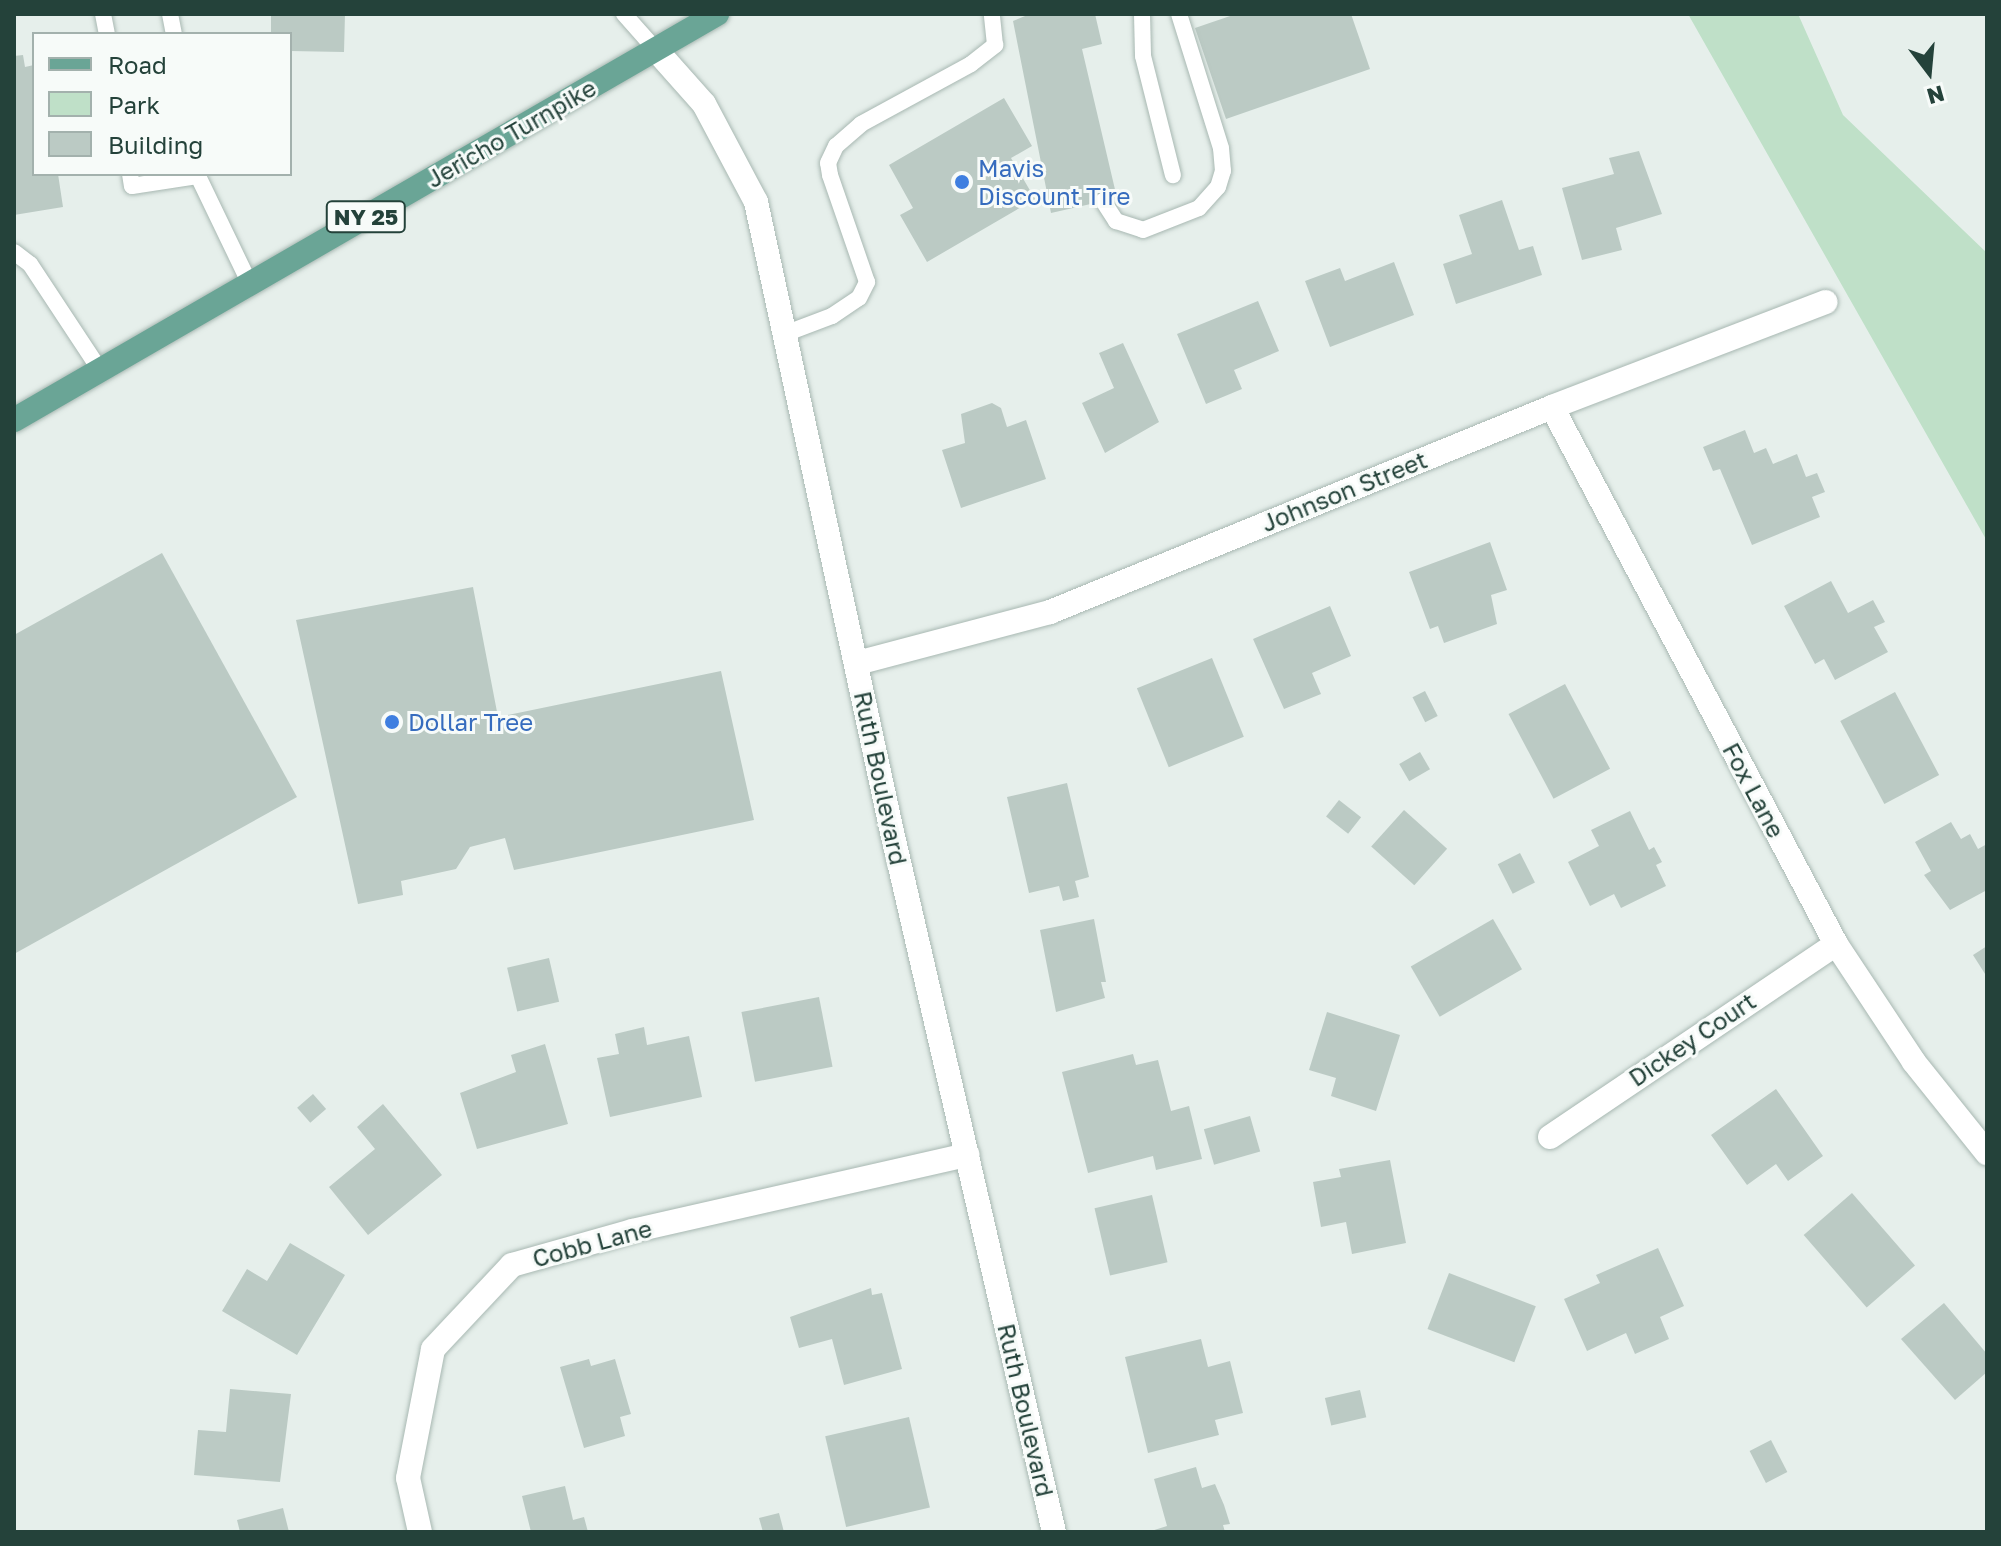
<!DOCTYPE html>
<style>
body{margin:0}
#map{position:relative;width:2001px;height:1546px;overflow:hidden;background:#e6efeb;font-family:"Golos Text",sans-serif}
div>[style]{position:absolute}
.green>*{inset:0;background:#bfe0c8}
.building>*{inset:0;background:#bbcac4;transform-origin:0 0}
.roads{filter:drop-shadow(0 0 2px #a8b8b2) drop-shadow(0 0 2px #a8b8b2)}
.lane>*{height:16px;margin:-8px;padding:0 8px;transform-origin:8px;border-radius:8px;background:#fff}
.street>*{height:24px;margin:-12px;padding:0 12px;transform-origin:12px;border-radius:12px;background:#fff}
.primary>*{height:24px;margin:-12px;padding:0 12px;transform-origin:12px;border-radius:12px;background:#6aa596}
.dots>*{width:22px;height:22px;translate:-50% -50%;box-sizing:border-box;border:4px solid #f7fbf9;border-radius:50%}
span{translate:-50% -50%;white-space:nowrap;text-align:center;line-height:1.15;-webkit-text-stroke:6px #f7fbf9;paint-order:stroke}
.shield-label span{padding:2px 6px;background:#f7fbf9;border:2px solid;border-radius:6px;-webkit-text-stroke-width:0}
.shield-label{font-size:22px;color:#24423a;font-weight:700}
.street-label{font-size:24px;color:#24423a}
.shop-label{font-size:24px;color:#366cbe}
.left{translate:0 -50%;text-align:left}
.frame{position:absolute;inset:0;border:16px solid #24423a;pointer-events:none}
.legend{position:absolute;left:32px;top:32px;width:260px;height:144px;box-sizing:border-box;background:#f7fbf9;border:2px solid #a3b1ad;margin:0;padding:10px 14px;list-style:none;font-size:24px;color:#24423a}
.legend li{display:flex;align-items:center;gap:16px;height:40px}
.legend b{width:40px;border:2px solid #a3b1ad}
.north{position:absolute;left:1889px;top:32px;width:80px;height:80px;-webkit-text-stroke:6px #f7fbf9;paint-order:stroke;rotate:164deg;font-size:22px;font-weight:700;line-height:32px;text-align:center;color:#24423a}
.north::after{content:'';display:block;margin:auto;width:28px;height:36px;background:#24423a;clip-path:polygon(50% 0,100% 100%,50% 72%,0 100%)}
</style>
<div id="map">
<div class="green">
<div style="clip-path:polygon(1688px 14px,1798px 14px,1843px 115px,1987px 253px,1987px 541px)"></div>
</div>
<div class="building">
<div style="clip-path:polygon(271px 14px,345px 14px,344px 52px,290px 51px,290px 34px,271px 34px)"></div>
<div style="clip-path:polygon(1030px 14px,1095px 14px,1102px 44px,1082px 49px,1117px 198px,1051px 213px,1013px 21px)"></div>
<div style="clip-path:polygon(1236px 14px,1351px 14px,1370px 69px,1226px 119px,1195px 28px)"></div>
<div style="clip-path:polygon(23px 55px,25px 67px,34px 65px,34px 174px,58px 174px,63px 207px,14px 215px,14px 56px)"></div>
<div style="clip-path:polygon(1004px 98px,1032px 146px,1011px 158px,1035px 199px,927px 262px,900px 215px,913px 208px,889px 165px)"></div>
<div style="clip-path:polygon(1639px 151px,1662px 214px,1616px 228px,1622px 250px,1582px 260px,1562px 188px,1614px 174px,1609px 158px)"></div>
<div style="clip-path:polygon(1502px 200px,1519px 250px,1533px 246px,1542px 275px,1456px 304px,1443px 264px,1472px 254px,1459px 215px)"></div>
<div style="clip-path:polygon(1394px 262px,1414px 315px,1330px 347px,1305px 281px,1340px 268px,1345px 281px)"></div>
<div style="clip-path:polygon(1258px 301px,1279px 351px,1234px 370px,1242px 389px,1206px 404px,1177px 334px)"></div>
<div style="clip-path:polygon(1123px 343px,1159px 422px,1105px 453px,1082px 403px,1114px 388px,1099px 353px)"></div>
<div style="clip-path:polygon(992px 403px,1001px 408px,1007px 427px,1026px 420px,1046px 479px,961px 508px,942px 450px,965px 443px,961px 414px)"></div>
<div style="clip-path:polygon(1745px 430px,1754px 453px,1766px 448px,1773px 464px,1797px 454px,1806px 477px,1817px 473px,1825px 492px,1812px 497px,1820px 517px,1752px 545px,1720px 469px,1713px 471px,1703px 447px)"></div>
<div style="clip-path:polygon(1490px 542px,1507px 590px,1491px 595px,1497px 624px,1444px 643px,1438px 626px,1430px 629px,1409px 572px)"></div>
<div style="clip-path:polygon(162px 553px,297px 797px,14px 954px,14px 635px)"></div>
<div style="clip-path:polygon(1831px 581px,1848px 613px,1873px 600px,1885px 622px,1874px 627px,1888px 652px,1835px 680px,1824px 659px,1815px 664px,1784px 606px)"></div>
<div style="clip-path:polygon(473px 587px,498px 717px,721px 671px,754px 820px,514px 870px,505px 838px,470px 847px,456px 869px,401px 881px,403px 895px,358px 904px,296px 620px)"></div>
<div style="clip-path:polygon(1330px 606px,1351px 656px,1312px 673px,1321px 694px,1284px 709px,1253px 639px)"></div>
<div style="left:1212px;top:658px;width:85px;height:81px;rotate:68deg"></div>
<div style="left:1565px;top:684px;width:96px;height:64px;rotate:62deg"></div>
<div style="left:1425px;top:691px;width:28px;height:14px;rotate:63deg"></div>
<div style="left:1895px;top:692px;width:94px;height:62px;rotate:62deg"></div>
<div style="left:1420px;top:752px;width:20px;height:24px;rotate:60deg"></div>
<div style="clip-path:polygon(1067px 783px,1089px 877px,1075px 881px,1079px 897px,1063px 901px,1059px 886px,1029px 893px,1007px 797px)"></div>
<div style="left:1339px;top:800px;width:28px;height:21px;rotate:38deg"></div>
<div style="left:1404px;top:810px;width:58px;height:49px;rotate:42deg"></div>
<div style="clip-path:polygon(1630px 811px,1649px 850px,1654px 847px,1662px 862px,1656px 865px,1666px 886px,1621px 908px,1614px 894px,1590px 906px,1568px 862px,1599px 846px,1591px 830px)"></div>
<div style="clip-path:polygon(1951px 822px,1961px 839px,1970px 834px,1978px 849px,1987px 844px,1987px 890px,1950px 910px,1924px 875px,1931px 871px,1915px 842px)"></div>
<div style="left:1520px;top:853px;width:33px;height:25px;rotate:63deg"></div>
<div style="clip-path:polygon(1094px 919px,1106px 982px,1101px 982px,1105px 998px,1056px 1012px,1040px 930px)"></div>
<div style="left:1493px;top:919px;width:58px;height:95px;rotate:60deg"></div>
<div style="clip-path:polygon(1987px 946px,1987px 977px,1973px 955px)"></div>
<div style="left:549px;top:958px;width:45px;height:43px;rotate:77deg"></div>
<div style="left:819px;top:997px;width:71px;height:79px;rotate:79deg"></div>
<div style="clip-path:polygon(1327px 1012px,1400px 1035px,1376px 1111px,1331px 1096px,1336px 1078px,1309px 1070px)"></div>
<div style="clip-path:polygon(644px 1027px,647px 1045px,689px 1036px,702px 1097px,610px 1117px,597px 1058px,619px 1054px,615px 1034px)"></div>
<div style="clip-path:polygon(545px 1044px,568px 1124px,477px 1149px,460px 1093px,516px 1072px,511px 1055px)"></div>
<div style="clip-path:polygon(1133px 1054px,1136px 1065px,1158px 1060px,1171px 1111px,1189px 1106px,1202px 1159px,1156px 1170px,1153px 1156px,1088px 1173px,1062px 1072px)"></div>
<div style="clip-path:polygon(1776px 1089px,1823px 1156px,1788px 1181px,1776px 1164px,1747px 1185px,1711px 1135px)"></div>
<div style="left:313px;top:1094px;width:20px;height:21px;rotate:49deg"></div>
<div style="clip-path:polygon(383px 1104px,442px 1175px,368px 1235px,329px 1187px,375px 1149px,357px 1127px)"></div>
<div style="left:1250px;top:1116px;width:37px;height:48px;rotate:74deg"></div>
<div style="clip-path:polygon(1390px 1160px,1406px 1243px,1352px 1254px,1346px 1222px,1321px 1227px,1313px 1182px,1341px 1177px,1339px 1169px)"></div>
<div style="left:1852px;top:1193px;width:96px;height:64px;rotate:49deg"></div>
<div style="left:1152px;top:1195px;width:69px;height:59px;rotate:77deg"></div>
<div style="clip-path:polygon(290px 1243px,345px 1275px,297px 1355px,222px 1311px,247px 1269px,267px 1281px)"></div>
<div style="clip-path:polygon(1658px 1248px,1684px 1306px,1660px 1317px,1669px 1339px,1635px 1354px,1626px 1333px,1587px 1351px,1564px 1299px,1600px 1283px,1596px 1275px)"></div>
<div style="left:1449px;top:1273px;width:93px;height:60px;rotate:21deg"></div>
<div style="clip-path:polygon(871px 1288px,872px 1295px,882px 1293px,902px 1369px,844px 1385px,832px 1339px,799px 1348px,790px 1317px)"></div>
<div style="clip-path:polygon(1944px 1303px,1987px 1354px,1987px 1372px,1955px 1400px,1901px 1339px)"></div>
<div style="clip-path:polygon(1201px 1339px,1208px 1367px,1230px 1361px,1243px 1413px,1215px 1420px,1219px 1435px,1148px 1453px,1125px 1357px)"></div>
<div style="clip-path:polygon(589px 1359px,591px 1366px,615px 1359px,631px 1414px,620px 1417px,625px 1436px,584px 1448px,560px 1367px)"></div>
<div style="clip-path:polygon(230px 1389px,291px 1394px,280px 1482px,194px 1475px,198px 1430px,226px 1432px)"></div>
<div style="left:1360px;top:1390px;width:28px;height:36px;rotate:77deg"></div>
<div style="left:909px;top:1417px;width:93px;height:86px;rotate:77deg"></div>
<div style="left:1771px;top:1440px;width:36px;height:24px;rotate:63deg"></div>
<div style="clip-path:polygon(1196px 1467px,1202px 1488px,1215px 1484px,1224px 1505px,1230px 1524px,1223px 1525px,1225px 1532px,1148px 1532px,1167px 1526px,1154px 1479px)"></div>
<div style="clip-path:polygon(565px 1486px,573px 1520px,584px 1517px,588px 1532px,531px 1532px,522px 1496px)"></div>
<div style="clip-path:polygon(283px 1508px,289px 1532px,240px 1532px,237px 1520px)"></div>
<div style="clip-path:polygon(779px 1513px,784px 1532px,763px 1532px,759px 1518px)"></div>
</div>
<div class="roads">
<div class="lane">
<div style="left:103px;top:14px;width:20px;rotate:79deg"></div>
<div style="left:170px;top:14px;width:20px;rotate:79deg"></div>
<div style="left:624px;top:14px;width:48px;rotate:48.4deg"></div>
<div style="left:1142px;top:14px;width:42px;rotate:88.6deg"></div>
<div style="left:1143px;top:56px;width:123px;rotate:75.9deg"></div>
<div style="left:130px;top:174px;width:12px;rotate:81deg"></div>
<div style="left:132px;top:186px;width:66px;rotate:-8.7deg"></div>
<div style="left:197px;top:174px;width:122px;rotate:64.3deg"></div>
<div style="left:1103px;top:201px;width:24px;rotate:57deg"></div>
<div style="left:1116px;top:221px;width:28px;rotate:18deg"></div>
<div style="left:1143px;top:230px;width:60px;rotate:-21.4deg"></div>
<div style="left:1199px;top:208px;width:28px;rotate:-48deg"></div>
<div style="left:1218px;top:187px;width:17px;rotate:-73deg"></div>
<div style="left:1223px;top:171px;width:23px;rotate:-95deg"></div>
<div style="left:1221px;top:148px;width:140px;rotate:-107.4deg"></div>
<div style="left:14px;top:252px;width:20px;rotate:37deg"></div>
<div style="left:30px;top:264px;width:127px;rotate:56.6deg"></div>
<div style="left:787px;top:333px;width:48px;rotate:-20.7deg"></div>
<div style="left:832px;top:316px;width:32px;rotate:-34deg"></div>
<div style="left:859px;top:298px;width:18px;rotate:-63deg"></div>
<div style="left:867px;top:282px;width:113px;rotate:-109.1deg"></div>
<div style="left:830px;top:175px;width:12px;rotate:-99deg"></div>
<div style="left:828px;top:163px;width:19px;rotate:-65deg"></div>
<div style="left:836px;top:146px;width:33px;rotate:-41deg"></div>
<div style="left:861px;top:124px;width:125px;rotate:-28.6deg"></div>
<div style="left:971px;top:64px;width:31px;rotate:-38deg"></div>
<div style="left:995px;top:45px;width:31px;rotate:-96deg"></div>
</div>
<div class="street">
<div style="left:656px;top:50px;width:72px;rotate:48.4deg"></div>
<div style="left:704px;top:104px;width:111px;rotate:62deg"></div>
<div style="left:756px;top:202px;width:645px;rotate:77.82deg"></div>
<div style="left:892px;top:832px;width:719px;rotate:76.97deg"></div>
<div style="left:1552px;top:407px;width:607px;rotate:62.13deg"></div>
<div style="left:1836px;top:944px;width:141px;rotate:56.5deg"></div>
<div style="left:1914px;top:1062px;width:117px;rotate:51.3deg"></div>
<div style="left:857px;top:663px;width:200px;rotate:-14.8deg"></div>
<div style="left:1050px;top:612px;width:542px;rotate:-22.21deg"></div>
<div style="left:1552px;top:407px;width:293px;rotate:-21deg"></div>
<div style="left:1550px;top:1137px;width:345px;rotate:-34deg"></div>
<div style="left:420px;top:1532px;width:55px;rotate:-102.5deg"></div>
<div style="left:408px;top:1478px;width:131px;rotate:-79deg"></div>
<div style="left:433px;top:1349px;width:115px;rotate:-46.8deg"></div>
<div style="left:512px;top:1265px;width:125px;rotate:-15.8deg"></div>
<div style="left:632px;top:1231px;width:344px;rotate:-12.8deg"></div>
</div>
<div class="primary">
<div style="left:14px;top:420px;width:812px;rotate:-30.01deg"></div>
</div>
</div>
<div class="dots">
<div style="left:962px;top:182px;background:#3f7fe0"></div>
<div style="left:392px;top:722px;background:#3f7fe0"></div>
</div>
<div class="shield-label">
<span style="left:366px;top:217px">NY 25</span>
</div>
<div class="street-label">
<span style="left:511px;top:133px;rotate:-30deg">Jericho Turnpike</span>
<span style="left:1344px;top:491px;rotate:-22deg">Johnson Street</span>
<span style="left:881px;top:778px;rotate:78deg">Ruth Boulevard</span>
<span style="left:1754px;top:790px;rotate:62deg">Fox Lane</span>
<span style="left:1692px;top:1039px;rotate:-34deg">Dickey Court</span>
<span style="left:592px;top:1243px;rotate:-15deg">Cobb Lane</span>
<span style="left:1026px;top:1410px;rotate:77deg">Ruth Boulevard</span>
</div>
<div class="shop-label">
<span class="left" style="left:978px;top:182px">Mavis<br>Discount Tire</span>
<span class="left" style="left:408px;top:722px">Dollar Tree</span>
</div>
<div class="frame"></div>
<ul class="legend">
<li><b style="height:10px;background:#6aa596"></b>Road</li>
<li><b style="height:22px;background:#bfe0c8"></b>Park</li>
<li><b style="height:22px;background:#bbcac4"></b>Building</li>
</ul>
<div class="north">N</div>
</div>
